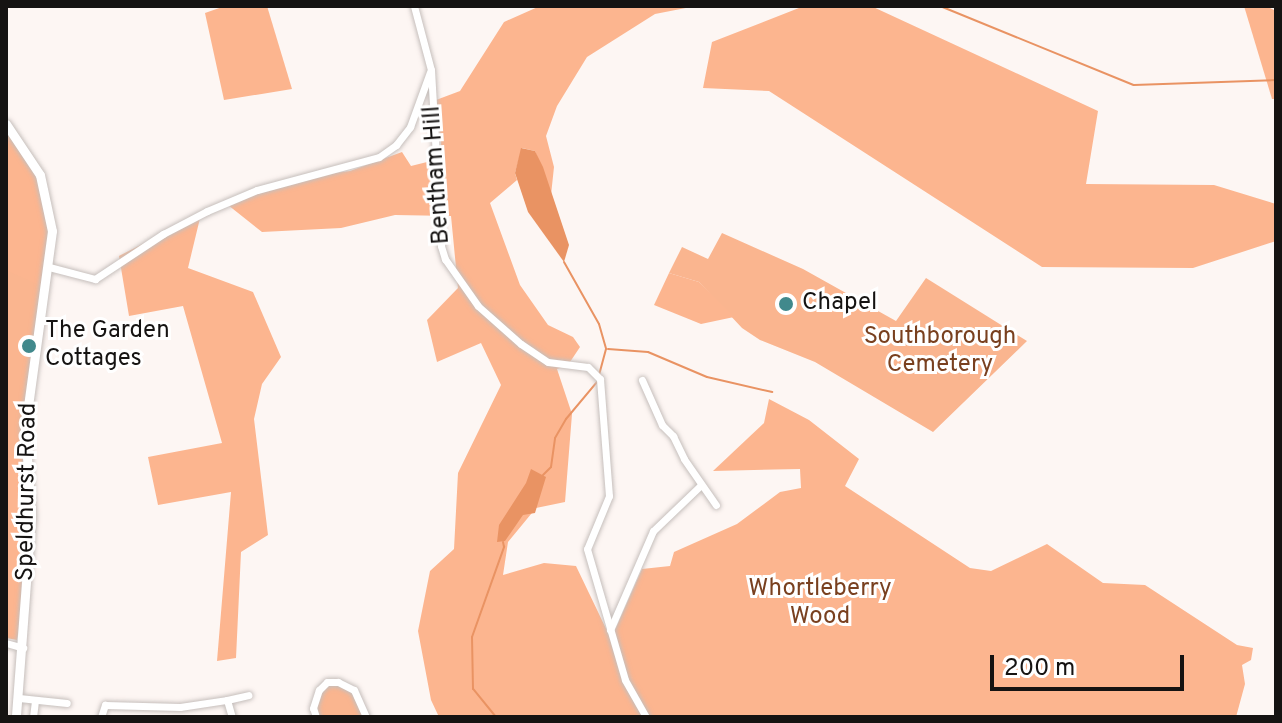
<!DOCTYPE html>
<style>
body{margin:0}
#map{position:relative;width:1282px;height:723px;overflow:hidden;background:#fdf6f3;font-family:Overpass,sans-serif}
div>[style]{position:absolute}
.green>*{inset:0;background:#fab58f}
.forest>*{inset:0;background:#fcb58f}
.water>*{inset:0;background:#e99363}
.stream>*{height:2px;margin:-1px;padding:0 1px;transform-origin:1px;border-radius:1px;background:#e99363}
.roads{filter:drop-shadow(0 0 2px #c6bfbc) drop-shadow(0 0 2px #c6bfbc)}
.minor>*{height:7px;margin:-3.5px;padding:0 3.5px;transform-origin:3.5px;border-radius:3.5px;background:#fff}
.tertiary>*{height:9px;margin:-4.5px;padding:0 4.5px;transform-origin:4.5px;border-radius:4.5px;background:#fff}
.dots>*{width:22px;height:22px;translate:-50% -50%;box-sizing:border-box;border:4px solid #fff;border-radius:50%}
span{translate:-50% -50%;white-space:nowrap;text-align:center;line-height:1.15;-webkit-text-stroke:6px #fff;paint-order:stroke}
.street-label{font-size:24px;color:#151312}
.poi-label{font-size:24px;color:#151312}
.left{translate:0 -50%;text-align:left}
.park-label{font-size:24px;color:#79401f}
.frame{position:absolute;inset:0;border:8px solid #151312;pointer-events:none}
.scale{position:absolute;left:990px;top:655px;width:194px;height:36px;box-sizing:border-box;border:4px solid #151312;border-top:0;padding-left:10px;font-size:24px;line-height:28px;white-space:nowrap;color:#151312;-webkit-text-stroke:6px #fff;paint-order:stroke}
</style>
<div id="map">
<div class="green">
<div style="clip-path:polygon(6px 130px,49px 232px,23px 422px,27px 505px,23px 605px,17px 640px,6px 638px)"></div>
<div style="clip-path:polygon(722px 233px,803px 269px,896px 321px,926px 278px,1027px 341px,933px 432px,815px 362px,760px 340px,742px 328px,699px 282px,669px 273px,682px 247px,708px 259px)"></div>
<div style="clip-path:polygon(327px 682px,346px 684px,366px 717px,316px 717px,315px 697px)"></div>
</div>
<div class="forest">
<div style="clip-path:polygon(225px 6px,267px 6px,292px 89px,224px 100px,205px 13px)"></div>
<div style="clip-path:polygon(540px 6px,696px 6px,655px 14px,587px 57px,557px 106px,546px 136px,554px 167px,551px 195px,535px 151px,522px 148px,515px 173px,517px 180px,490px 203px,520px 285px,548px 325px,573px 337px,580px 347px,568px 365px,557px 369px,572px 414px,565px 502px,536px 508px,508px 542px,503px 575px,544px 563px,576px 566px,611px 639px,642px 569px,670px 566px,674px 552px,737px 524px,780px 492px,801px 488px,800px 469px,713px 471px,764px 423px,769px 399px,809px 420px,859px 459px,845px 486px,970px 568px,991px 571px,1047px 544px,1103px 583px,1145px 585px,1237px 645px,1253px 648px,1251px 660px,1242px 665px,1245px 684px,1236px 717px,439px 717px,431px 700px,418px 631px,430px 571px,454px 549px,458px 473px,501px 385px,481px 343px,437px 362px,427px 320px,458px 288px,451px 216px,395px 215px,341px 228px,262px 232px,228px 205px,302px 177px,350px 171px,402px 152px,411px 166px,431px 161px,442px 153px,436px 100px,460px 91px,504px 22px)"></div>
<div style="clip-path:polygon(804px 6px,871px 6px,1098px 111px,1086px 184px,1214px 185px,1276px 204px,1276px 241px,1193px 268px,1042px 267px,769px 91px,703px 88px,712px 42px)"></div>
<div style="clip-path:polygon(1244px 6px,1266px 6px,1276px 11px,1276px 99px,1272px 99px)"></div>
<div style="clip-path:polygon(6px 130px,34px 170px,40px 188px,49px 236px,41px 286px,6px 270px)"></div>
<div style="clip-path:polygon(201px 214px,188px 268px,253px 292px,281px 357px,262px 384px,254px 419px,268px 535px,241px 552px,236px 658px,217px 661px,231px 492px,158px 505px,148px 457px,222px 443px,183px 306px,129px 316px,119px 256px)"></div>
<div style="clip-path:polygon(669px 273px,699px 282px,734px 317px,701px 324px,654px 305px)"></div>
<div style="clip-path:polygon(6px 457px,25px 458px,22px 605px,16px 638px,6px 636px)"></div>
</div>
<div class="water">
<div style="clip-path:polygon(521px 148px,535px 151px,543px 167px,569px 245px,564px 262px,528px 212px,515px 173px)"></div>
<div style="clip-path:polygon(531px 469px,546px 477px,535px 513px,523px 515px,505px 541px,497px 542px,499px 525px,526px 483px)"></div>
</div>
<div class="stream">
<div style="left:940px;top:6px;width:209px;rotate:22.2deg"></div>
<div style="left:1134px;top:85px;width:142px;rotate:-2deg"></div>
<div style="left:564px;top:262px;width:71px;rotate:60.6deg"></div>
<div style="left:599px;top:324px;width:26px;rotate:74deg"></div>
<div style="left:606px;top:349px;width:28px;rotate:105deg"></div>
<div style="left:608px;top:349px;width:40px;rotate:4.3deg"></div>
<div style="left:648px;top:352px;width:64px;rotate:23deg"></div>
<div style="left:707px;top:377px;width:67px;rotate:13deg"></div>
<div style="left:543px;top:475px;width:11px;rotate:-45deg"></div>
<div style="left:551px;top:467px;width:29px;rotate:-82deg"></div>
<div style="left:555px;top:438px;width:22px;rotate:-60deg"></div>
<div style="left:566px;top:419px;width:48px;rotate:-50deg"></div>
<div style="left:496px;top:717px;width:36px;rotate:-129deg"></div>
<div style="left:473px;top:689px;width:52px;rotate:-91.1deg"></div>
<div style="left:472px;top:637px;width:96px;rotate:-70.4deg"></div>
<div style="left:504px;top:547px;width:5px;rotate:-101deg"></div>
</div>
<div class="roads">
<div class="minor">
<div style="left:414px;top:6px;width:66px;rotate:75.1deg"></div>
<div style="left:431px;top:70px;width:176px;rotate:86.7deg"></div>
<div style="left:441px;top:246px;width:14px;rotate:73deg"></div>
<div style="left:445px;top:259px;width:57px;rotate:54.9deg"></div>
<div style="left:478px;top:306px;width:57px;rotate:41.5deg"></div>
<div style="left:521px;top:344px;width:32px;rotate:34deg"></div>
<div style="left:548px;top:362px;width:40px;rotate:7.1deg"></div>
<div style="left:588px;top:367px;width:17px;rotate:45deg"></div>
<div style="left:600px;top:379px;width:117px;rotate:85.6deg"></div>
<div style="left:609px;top:496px;width:57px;rotate:112.5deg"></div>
<div style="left:587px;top:549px;width:136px;rotate:73.8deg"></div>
<div style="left:625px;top:680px;width:43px;rotate:60.4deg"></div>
<div style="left:49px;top:267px;width:48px;rotate:14.6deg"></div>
<div style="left:95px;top:279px;width:82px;rotate:-33.5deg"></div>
<div style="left:163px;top:234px;width:50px;rotate:-27.6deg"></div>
<div style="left:207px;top:211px;width:54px;rotate:-22.8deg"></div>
<div style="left:257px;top:190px;width:126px;rotate:-15.1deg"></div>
<div style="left:379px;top:157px;width:21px;rotate:-35deg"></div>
<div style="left:396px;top:145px;width:23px;rotate:-52deg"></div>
<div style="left:410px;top:127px;width:59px;rotate:-70deg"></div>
<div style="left:642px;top:380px;width:49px;rotate:66deg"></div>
<div style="left:662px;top:425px;width:16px;rotate:45deg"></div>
<div style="left:673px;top:436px;width:25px;rotate:64deg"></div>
<div style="left:684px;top:459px;width:56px;rotate:55.2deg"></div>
<div style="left:610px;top:630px;width:108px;rotate:-66.5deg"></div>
<div style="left:653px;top:531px;width:65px;rotate:-43.8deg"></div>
<div style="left:6px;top:643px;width:18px;rotate:16deg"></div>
<div style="left:19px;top:698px;width:48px;rotate:5.9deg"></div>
<div style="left:227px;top:700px;width:22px;rotate:-13deg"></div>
<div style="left:33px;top:717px;width:17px;rotate:-83deg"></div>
<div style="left:101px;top:717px;width:13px;rotate:-72deg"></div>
<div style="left:105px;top:705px;width:75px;rotate:1.5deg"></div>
<div style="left:180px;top:707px;width:48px;rotate:-8.5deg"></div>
<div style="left:227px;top:700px;width:18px;rotate:74deg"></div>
<div style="left:316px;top:717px;width:9px;rotate:-108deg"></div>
<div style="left:313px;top:708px;width:19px;rotate:-72deg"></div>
<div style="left:319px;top:690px;width:11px;rotate:-45deg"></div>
<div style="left:327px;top:682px;width:11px"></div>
<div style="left:338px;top:682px;width:18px;rotate:27deg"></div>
<div style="left:354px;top:690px;width:30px;rotate:66deg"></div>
</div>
<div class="tertiary">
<div style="left:6px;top:124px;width:61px;rotate:56.3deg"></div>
<div style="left:40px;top:175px;width:57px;rotate:77.9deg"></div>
<div style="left:52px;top:231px;width:199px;rotate:97.8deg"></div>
<div style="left:25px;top:428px;width:88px;rotate:86.1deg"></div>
<div style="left:31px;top:516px;width:202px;rotate:94.3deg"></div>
</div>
</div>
<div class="dots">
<div style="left:786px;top:304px;background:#41898c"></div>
<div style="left:29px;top:346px;background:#41898c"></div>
</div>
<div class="street-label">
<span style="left:438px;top:175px;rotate:-94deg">Bentham Hill</span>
<span style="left:28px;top:492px;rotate:-89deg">Speldhurst Road</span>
</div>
<div class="poi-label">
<span class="left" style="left:802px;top:304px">Chapel</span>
<span class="left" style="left:45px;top:346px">The Garden<br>Cottages</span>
</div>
<div class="park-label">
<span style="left:940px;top:352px">Southborough<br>Cemetery</span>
<span style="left:820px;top:604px">Whortleberry<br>Wood</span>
</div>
<div class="frame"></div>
<div class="scale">200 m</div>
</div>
